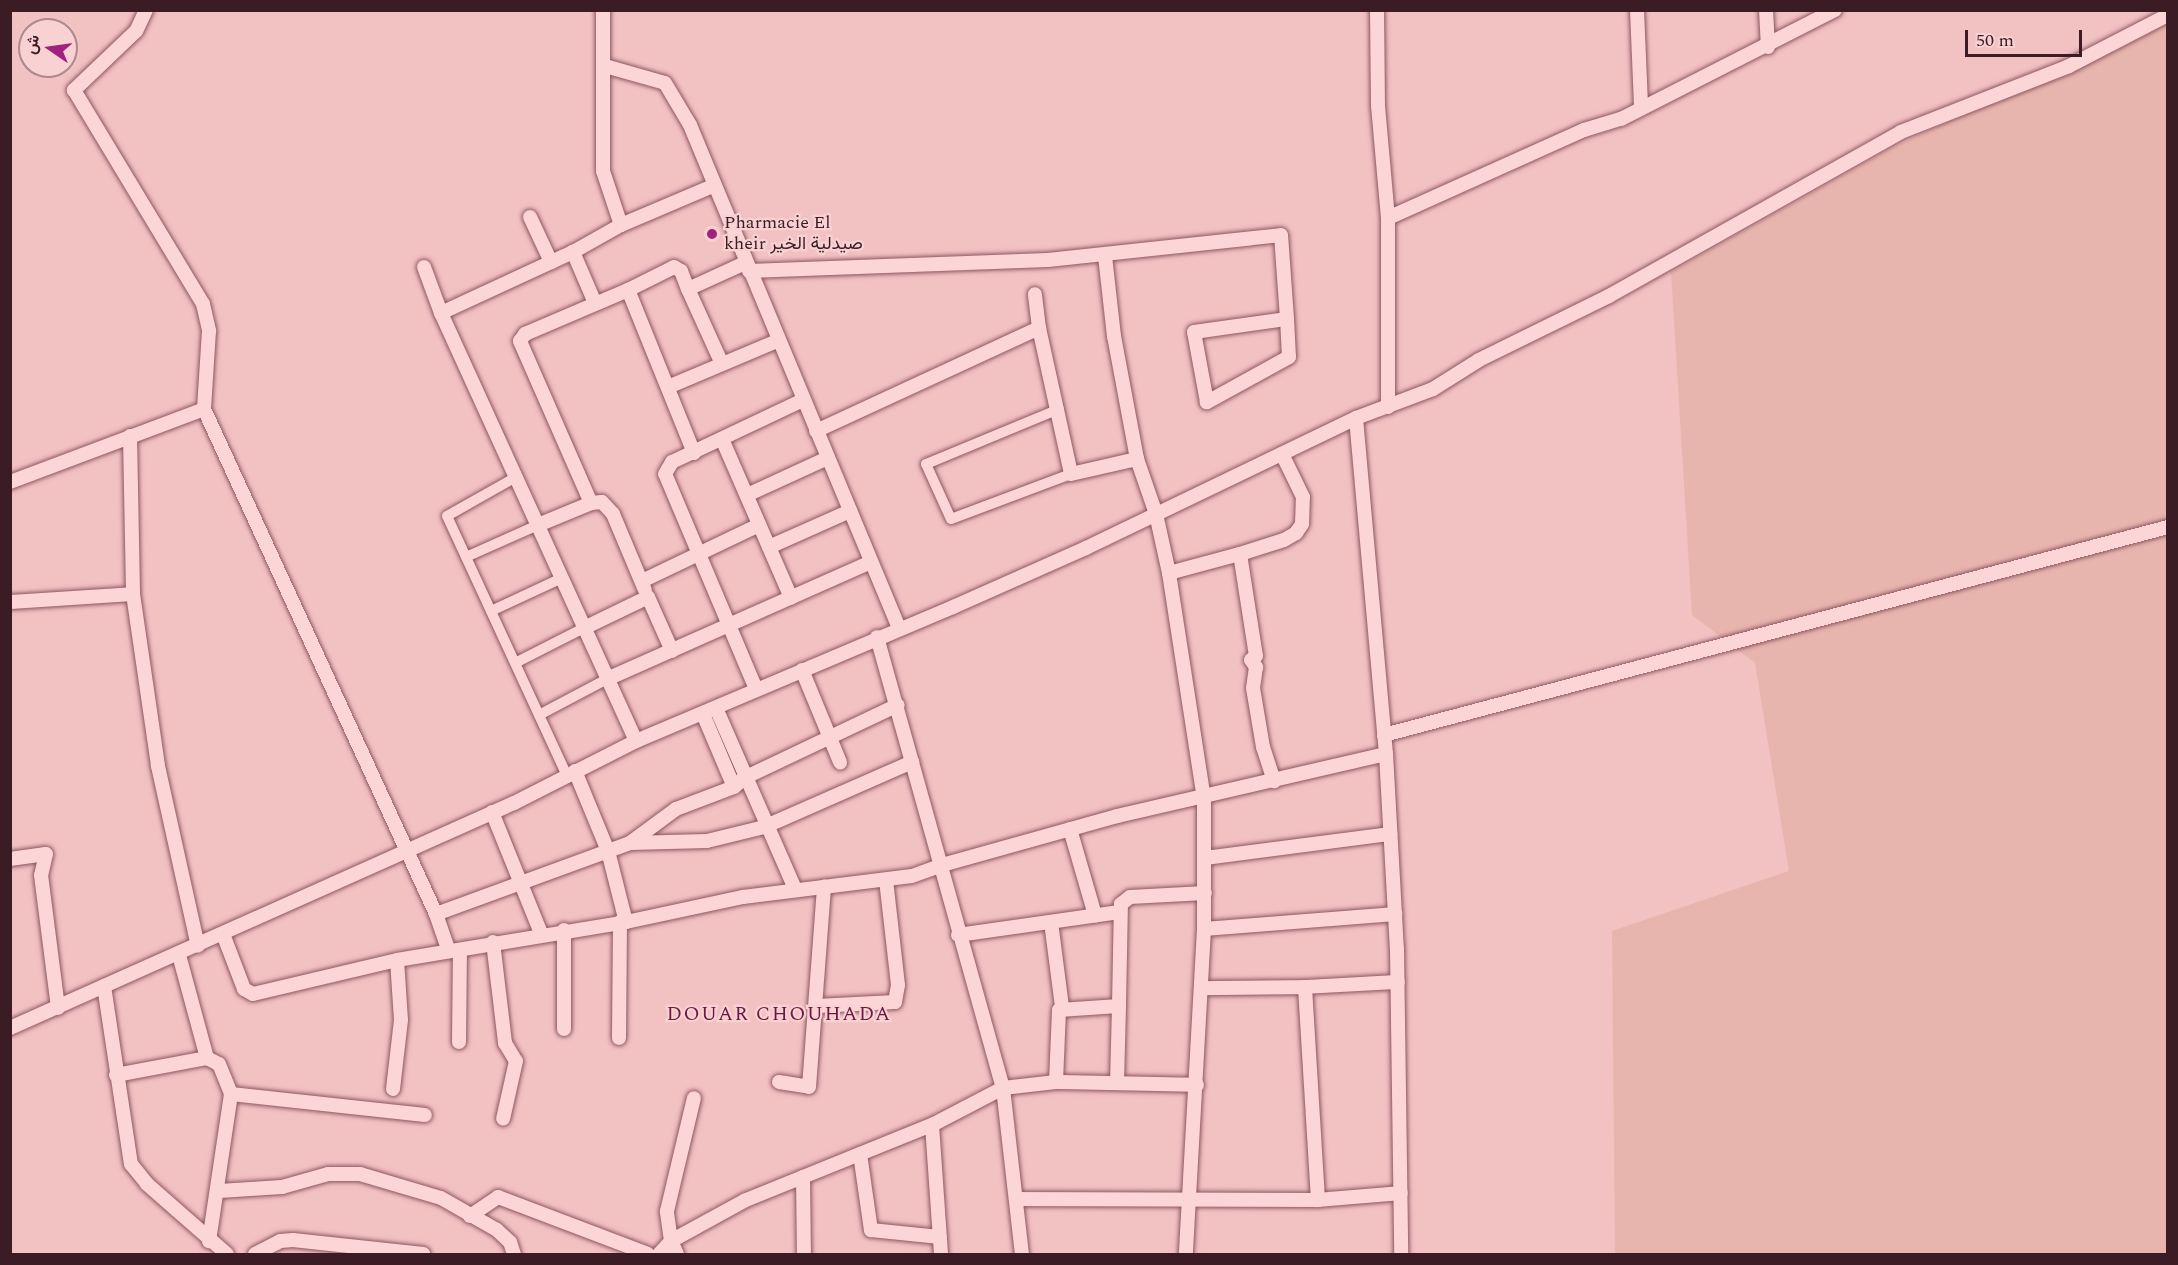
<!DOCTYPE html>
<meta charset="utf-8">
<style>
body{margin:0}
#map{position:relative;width:2178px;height:1265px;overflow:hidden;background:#f2c1c2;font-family:Spectral,Vazirmatn,serif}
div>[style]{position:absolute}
.farmland>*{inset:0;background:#e8b5ae}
.roads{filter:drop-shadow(0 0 2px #8d5761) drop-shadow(0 0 2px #8d5761)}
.pedestrian>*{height:10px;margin:-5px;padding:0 5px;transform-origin:5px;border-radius:5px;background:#fcd5d6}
.minor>*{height:14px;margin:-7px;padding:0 7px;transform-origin:7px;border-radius:7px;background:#fcd5d6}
.dots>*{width:16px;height:16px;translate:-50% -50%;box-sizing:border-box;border:3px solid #f8d1d2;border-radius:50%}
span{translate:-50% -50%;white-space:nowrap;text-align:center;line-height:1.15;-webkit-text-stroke:4.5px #f8d1d2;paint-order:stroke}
.poi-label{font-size:18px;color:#3b1c24}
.left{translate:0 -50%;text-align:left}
.neighbourhood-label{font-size:20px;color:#6c1843;letter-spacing:1.5px}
.frame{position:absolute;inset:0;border:12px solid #3b1c24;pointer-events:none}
.north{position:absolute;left:18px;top:18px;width:60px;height:60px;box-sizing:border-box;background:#f8d1d2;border:2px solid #ac898c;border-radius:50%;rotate:283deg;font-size:16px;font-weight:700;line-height:24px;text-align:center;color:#3b1c24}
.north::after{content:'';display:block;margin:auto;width:21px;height:27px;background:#a1227e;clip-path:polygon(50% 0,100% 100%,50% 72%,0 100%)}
.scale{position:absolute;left:1965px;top:30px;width:117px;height:27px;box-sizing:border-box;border:3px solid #3b1c24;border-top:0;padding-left:8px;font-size:18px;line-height:21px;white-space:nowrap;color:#3b1c24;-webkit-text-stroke:4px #f8d1d2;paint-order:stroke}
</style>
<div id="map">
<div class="farmland">
<div style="clip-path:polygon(2167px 19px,2167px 1254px,1615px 1254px,1612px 931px,1789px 871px,1755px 663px,1692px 615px,1671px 272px,1892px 148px)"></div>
</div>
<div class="roads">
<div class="pedestrian">
<div style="left:1059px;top:409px;width:144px;rotate:157.5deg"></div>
<div style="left:926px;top:464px;width:60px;rotate:65.6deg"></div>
<div style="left:951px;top:519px;width:128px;rotate:-20.6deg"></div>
<div style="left:516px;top:477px;width:79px;rotate:150.5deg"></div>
<div style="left:447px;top:516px;width:286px;rotate:65.2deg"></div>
<div style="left:466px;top:557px;width:79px;rotate:-24deg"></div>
<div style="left:491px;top:611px;width:78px;rotate:-24.9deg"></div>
<div style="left:517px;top:662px;width:75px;rotate:-26.9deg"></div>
<div style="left:539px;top:715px;width:77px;rotate:-27.9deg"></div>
</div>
<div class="minor">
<div style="left:146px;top:10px;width:23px;rotate:115deg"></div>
<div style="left:136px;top:31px;width:86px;rotate:136.4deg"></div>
<div style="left:74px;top:90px;width:250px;rotate:58.9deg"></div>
<div style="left:203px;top:304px;width:28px;rotate:77deg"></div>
<div style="left:209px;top:331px;width:78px;rotate:93.7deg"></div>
<div style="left:204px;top:409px;width:556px;rotate:65.33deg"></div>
<div style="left:436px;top:914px;width:39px;rotate:71deg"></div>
<div style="left:603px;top:10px;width:161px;rotate:90deg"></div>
<div style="left:603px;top:171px;width:57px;rotate:71.6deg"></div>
<div style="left:1377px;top:10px;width:96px;rotate:89.4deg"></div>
<div style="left:1378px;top:106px;width:112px;rotate:84.9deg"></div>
<div style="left:1388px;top:218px;width:215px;rotate:-24.2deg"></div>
<div style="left:1584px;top:130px;width:39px;rotate:-17deg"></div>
<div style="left:1621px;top:119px;width:240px;rotate:-27deg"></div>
<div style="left:1637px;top:10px;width:97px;rotate:87.6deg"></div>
<div style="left:1766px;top:10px;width:37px;rotate:87deg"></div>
<div style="left:605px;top:66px;width:62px;rotate:15.8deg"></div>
<div style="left:665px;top:83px;width:49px;rotate:59.2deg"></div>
<div style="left:690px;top:125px;width:545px;rotate:67.44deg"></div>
<div style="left:530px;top:217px;width:50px;rotate:65deg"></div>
<div style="left:1105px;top:256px;width:81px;rotate:83.6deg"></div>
<div style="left:1114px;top:336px;width:125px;rotate:79.4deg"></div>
<div style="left:1137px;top:459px;width:58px;rotate:70.9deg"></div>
<div style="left:1156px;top:514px;width:60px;rotate:77.6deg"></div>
<div style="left:1169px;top:573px;width:228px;rotate:81.2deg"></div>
<div style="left:1204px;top:798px;width:131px;rotate:90deg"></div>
<div style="left:1204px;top:929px;width:325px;rotate:93.2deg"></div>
<div style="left:424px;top:267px;width:49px;rotate:69.7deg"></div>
<div style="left:441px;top:313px;width:470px;rotate:65.5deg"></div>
<div style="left:749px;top:271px;width:299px;rotate:-2.1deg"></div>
<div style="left:1048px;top:260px;width:234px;rotate:-6.1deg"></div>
<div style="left:1281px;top:235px;width:84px;rotate:85.9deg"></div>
<div style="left:1287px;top:319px;width:38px;rotate:87deg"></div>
<div style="left:1289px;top:357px;width:94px;rotate:151.2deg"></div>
<div style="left:1207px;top:402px;width:71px;rotate:-100.5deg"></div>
<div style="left:1194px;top:332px;width:94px;rotate:-8deg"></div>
<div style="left:688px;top:289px;width:82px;rotate:65.6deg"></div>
<div style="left:595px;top:303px;width:56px;rotate:-113.3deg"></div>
<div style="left:573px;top:252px;width:55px;rotate:-29.4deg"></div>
<div style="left:621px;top:225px;width:100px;rotate:-23deg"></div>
<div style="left:441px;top:313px;width:145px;rotate:-24.8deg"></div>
<div style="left:1039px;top:328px;width:149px;rotate:77.6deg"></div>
<div style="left:1071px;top:474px;width:68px;rotate:-12.8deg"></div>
<div style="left:668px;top:387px;width:118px;rotate:-22.9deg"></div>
<div style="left:1388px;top:407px;width:189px;rotate:-90deg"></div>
<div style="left:1356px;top:418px;width:337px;rotate:84.9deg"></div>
<div style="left:1386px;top:754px;width:195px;rotate:86.8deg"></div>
<div style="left:1397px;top:949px;width:305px;rotate:89.2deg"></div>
<div style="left:816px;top:431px;width:246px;rotate:-24.8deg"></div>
<div style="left:1039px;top:328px;width:34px;rotate:-97deg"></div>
<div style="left:130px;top:436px;width:158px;rotate:88.9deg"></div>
<div style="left:133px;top:594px;width:174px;rotate:81.7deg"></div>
<div style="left:158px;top:766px;width:184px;rotate:77.5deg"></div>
<div style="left:722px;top:439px;width:173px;rotate:66.5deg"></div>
<div style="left:694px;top:453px;width:176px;rotate:-112deg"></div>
<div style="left:628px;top:290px;width:51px;rotate:-26.6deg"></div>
<div style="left:674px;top:267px;width:8px;rotate:30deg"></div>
<div style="left:681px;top:271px;width:19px;rotate:69deg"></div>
<div style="left:688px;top:289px;width:63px;rotate:-24.5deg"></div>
<div style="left:10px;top:482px;width:207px;rotate:-20.6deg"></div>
<div style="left:747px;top:495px;width:89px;rotate:-24.6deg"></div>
<div style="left:591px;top:503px;width:11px;rotate:-5deg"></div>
<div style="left:602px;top:502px;width:16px;rotate:47deg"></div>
<div style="left:613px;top:514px;width:82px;rotate:67.2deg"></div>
<div style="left:538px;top:525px;width:57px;rotate:-22.5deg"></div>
<div style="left:591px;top:503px;width:177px;rotate:-113.7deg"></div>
<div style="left:520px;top:341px;width:9px;rotate:-54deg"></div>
<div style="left:525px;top:334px;width:112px;rotate:-23.1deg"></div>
<div style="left:769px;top:547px;width:89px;rotate:-24deg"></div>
<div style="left:1240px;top:554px;width:46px;rotate:-17.7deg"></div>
<div style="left:1284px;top:540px;width:14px;rotate:-30deg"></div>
<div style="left:1296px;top:533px;width:11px;rotate:-56deg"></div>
<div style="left:1302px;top:524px;width:27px;rotate:-88deg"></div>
<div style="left:1303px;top:497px;width:48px;rotate:-116deg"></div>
<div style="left:1169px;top:573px;width:73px;rotate:-15deg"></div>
<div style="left:1240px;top:554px;width:103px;rotate:81.1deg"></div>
<div style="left:1256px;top:656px;width:6px;rotate:141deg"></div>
<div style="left:1251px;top:660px;width:9px;rotate:54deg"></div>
<div style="left:1256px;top:667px;width:21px;rotate:98deg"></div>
<div style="left:1253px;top:688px;width:60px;rotate:80.4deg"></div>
<div style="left:1263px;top:747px;width:36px;rotate:72deg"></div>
<div style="left:642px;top:581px;width:130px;rotate:-25.6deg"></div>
<div style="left:10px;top:602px;width:123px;rotate:-3.7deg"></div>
<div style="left:584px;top:628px;width:71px;rotate:-25.8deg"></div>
<div style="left:648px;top:597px;width:59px;rotate:66deg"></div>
<div style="left:877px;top:637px;width:468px;rotate:74.4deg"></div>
<div style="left:1003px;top:1088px;width:167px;rotate:83.5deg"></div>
<div style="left:802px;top:670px;width:100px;rotate:67.6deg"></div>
<div style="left:607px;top:679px;width:289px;rotate:-23.9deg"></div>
<div style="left:756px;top:689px;width:233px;rotate:-112.9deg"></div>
<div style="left:665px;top:474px;width:14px;rotate:-60deg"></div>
<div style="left:672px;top:462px;width:145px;rotate:-25.3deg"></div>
<div style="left:716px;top:708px;width:197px;rotate:66.4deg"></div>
<div style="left:703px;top:714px;width:79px;rotate:67deg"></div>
<div style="left:1384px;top:735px;width:811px;rotate:-14.86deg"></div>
<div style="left:575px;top:771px;width:87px;rotate:67.6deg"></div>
<div style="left:608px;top:851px;width:73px;rotate:75.8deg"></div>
<div style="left:492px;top:812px;width:131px;rotate:68deg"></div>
<div style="left:1070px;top:829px;width:90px;rotate:73.8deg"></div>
<div style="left:630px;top:843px;width:77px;rotate:-1.5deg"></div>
<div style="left:707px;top:841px;width:59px;rotate:-13.8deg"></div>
<div style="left:764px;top:827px;width:162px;rotate:-23.7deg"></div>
<div style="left:1205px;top:858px;width:187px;rotate:-7.4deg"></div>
<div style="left:10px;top:859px;width:36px;rotate:-8deg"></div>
<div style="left:46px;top:854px;width:22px;rotate:103deg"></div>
<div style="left:41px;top:875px;width:134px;rotate:82.7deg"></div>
<div style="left:436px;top:914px;width:207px;rotate:-20.1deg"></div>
<div style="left:630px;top:843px;width:57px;rotate:-36.5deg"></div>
<div style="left:676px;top:809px;width:62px;rotate:-20.8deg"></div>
<div style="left:734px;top:787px;width:13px;rotate:-42deg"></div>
<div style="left:744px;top:778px;width:170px;rotate:-25.4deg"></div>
<div style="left:1051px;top:922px;width:86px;rotate:82.6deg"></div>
<div style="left:1204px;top:929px;width:192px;rotate:-4.5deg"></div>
<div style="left:223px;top:934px;width:59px;rotate:69.1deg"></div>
<div style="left:244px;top:989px;width:10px;rotate:29deg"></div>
<div style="left:253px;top:994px;width:148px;rotate:-13.3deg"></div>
<div style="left:397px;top:960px;width:232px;rotate:-9.4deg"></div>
<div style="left:626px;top:922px;width:120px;rotate:-12.1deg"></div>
<div style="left:743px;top:897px;width:170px;rotate:-7.1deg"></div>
<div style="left:912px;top:876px;width:32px;rotate:-20deg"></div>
<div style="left:942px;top:865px;width:182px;rotate:-15.6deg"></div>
<div style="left:1117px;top:816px;width:276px;rotate:-13deg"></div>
<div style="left:958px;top:935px;width:163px;rotate:-8.1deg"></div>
<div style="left:493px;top:942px;width:102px;rotate:83.2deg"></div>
<div style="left:505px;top:1043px;width:21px;rotate:59deg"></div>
<div style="left:516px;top:1061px;width:59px;rotate:102.6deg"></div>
<div style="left:179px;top:955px;width:107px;rotate:74.8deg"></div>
<div style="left:104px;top:986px;width:180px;rotate:81.4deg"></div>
<div style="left:131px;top:1164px;width:26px;rotate:51deg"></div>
<div style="left:147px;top:1184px;width:106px;rotate:41.2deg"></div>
<div style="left:1305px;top:987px;width:93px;rotate:-3.1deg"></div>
<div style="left:816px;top:1006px;width:79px;rotate:-2.9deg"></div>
<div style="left:895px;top:1002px;width:17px;rotate:-80deg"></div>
<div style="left:898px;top:985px;width:106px;rotate:-96.5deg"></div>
<div style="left:10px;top:1028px;width:552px;rotate:-24.06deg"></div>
<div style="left:514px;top:803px;width:137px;rotate:-26.9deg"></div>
<div style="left:636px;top:741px;width:344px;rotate:-22.9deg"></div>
<div style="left:953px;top:607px;width:145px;rotate:-23.9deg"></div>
<div style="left:1086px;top:548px;width:300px;rotate:-25.7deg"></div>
<div style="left:1356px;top:418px;width:82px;rotate:-20.6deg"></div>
<div style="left:1433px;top:389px;width:54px;rotate:-32.2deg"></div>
<div style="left:1479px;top:360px;width:145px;rotate:-26.2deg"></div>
<div style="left:1609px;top:296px;width:335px;rotate:-29.3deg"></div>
<div style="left:1901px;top:132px;width:180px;rotate:-21.4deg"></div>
<div style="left:2069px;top:66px;width:111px;rotate:-27.3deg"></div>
<div style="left:564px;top:1029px;width:99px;rotate:-90deg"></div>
<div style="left:619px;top:1038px;width:116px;rotate:-89.5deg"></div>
<div style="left:459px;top:1042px;width:92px;rotate:-89.4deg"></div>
<div style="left:116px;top:1075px;width:93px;rotate:-10.6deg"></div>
<div style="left:207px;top:1058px;width:13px;rotate:27deg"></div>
<div style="left:219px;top:1064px;width:32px;rotate:68deg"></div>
<div style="left:231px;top:1094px;width:149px;rotate:98.5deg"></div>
<div style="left:779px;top:1082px;width:30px;rotate:9deg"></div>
<div style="left:809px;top:1087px;width:201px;rotate:-85.7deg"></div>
<div style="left:1056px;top:1082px;width:141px;rotate:1.2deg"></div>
<div style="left:1117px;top:1083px;width:77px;rotate:-88.5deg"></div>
<div style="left:393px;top:1089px;width:69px;rotate:-83.4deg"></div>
<div style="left:401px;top:1020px;width:60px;rotate:-93.8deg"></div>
<div style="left:231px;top:1094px;width:195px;rotate:6.2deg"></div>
<div style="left:932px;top:1125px;width:129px;rotate:86deg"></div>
<div style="left:860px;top:1154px;width:77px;rotate:81.8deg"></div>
<div style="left:871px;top:1230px;width:69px;rotate:5.8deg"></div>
<div style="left:803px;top:1177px;width:77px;rotate:89.3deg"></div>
<div style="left:219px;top:1191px;width:63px;rotate:-3.6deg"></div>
<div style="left:282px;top:1187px;width:48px;rotate:-15.8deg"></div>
<div style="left:328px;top:1174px;width:32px"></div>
<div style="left:360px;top:1174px;width:84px;rotate:16.5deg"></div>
<div style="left:441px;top:1198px;width:64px;rotate:29.7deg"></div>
<div style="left:497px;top:1230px;width:18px;rotate:43deg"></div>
<div style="left:510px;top:1242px;width:13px;rotate:72deg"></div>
<div style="left:1016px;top:1199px;width:302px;rotate:0.2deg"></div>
<div style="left:1318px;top:1200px;width:213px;rotate:-93.5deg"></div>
<div style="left:1305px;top:987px;width:103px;rotate:179.4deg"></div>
<div style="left:1318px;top:1200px;width:83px;rotate:-4.8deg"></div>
<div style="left:470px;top:1216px;width:34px;rotate:-34deg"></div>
<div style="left:498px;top:1197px;width:160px;rotate:20.8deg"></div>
<div style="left:255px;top:1254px;width:28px;rotate:-27deg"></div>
<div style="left:280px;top:1241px;width:13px;rotate:-4deg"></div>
<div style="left:293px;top:1240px;width:131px;rotate:6.1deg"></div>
<div style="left:659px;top:1254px;width:18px;rotate:-47deg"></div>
<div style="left:671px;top:1241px;width:85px;rotate:-28.7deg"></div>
<div style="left:746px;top:1200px;width:201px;rotate:-22deg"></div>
<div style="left:932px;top:1125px;width:80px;rotate:-27.5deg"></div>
<div style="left:1003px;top:1088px;width:53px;rotate:-6.5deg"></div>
<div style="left:1056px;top:1082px;width:72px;rotate:-87.6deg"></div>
<div style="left:1059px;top:1010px;width:60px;rotate:-3.8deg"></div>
<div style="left:1119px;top:1006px;width:102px;rotate:-88.9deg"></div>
<div style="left:1121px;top:904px;width:11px;rotate:-38deg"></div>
<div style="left:1130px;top:897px;width:75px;rotate:-3.1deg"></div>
<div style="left:677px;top:1254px;width:14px;rotate:-115deg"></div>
<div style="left:671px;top:1241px;width:30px;rotate:-98deg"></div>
<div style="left:667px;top:1211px;width:116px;rotate:-76.6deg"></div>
</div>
</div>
<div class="dots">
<div style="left:712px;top:234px;background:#a1227e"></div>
</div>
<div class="poi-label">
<span class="left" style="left:724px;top:234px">Pharmacie El<br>kheir صيدلية الخير</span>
</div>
<div class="neighbourhood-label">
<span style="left:779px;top:1014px">DOUAR CHOUHADA</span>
</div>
<div class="frame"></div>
<div class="north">ش</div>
<div class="scale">50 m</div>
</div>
